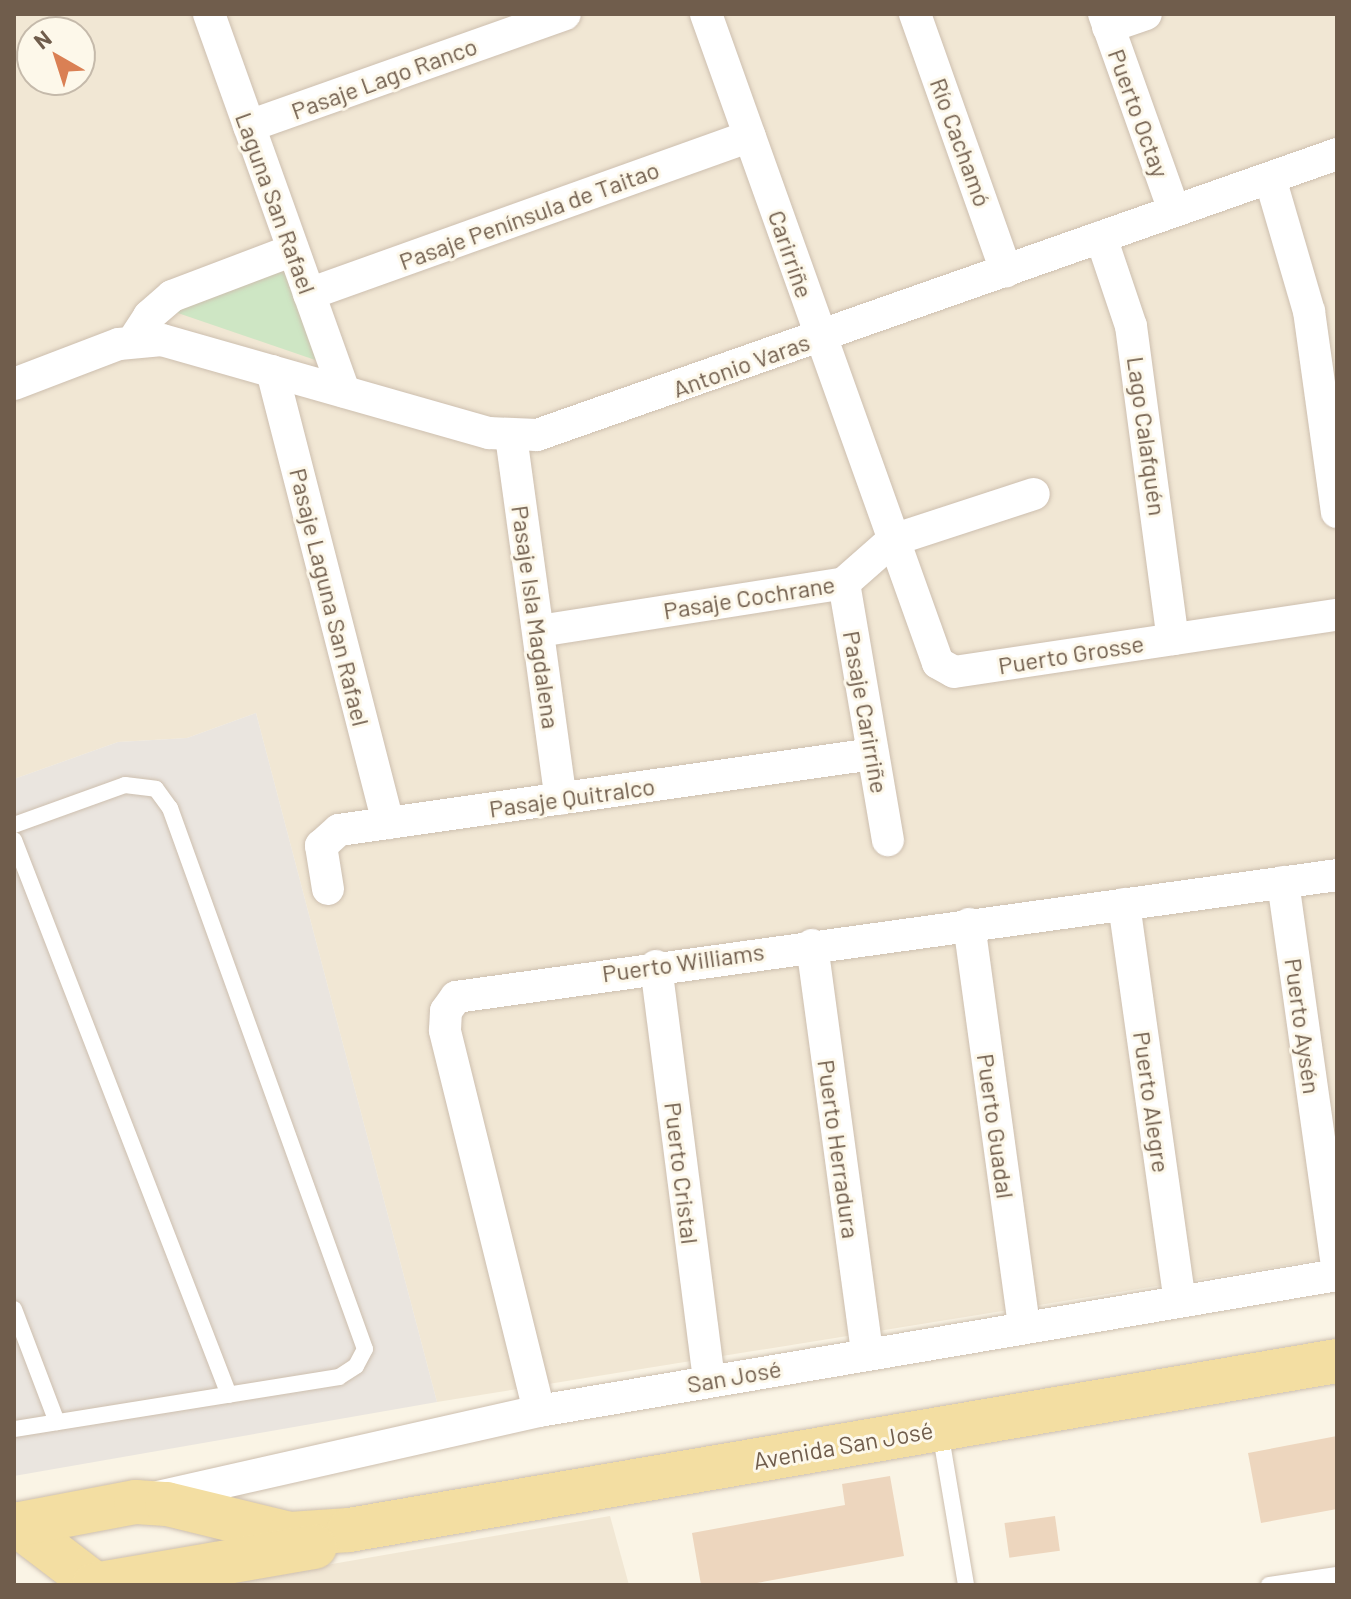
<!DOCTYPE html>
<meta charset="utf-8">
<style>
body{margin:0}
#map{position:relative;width:1351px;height:1599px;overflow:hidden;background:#faf4e5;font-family:Barlow,sans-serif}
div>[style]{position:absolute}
.residential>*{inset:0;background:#f1e7d4}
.industrial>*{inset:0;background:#eae5df}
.green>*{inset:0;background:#cee6c4}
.building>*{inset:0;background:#edd6be;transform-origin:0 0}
.roads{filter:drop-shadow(0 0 2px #cdbfaf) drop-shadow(0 0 2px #cdbfaf)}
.lane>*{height:16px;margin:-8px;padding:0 8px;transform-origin:8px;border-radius:8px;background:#fff}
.street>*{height:32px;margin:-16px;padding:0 16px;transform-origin:16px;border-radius:16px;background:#fff}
.primary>*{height:44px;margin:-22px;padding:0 22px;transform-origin:22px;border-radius:22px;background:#f3dea2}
span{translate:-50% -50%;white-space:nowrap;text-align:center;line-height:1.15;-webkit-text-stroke:6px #fdf8ea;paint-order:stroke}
.street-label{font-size:24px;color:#705d4c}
.frame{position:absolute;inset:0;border:16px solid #705d4c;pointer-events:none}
.north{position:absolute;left:16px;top:16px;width:80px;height:80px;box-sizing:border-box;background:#fdf8ea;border:2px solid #c5baab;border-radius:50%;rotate:321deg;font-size:22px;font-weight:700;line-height:32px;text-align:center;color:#705d4c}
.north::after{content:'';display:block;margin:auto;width:28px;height:36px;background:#da8054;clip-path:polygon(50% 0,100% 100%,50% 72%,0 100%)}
</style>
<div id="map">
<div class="residential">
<div style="clip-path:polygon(evenodd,14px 14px,1337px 14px,1337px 1257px,437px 1402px,256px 713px,187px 738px,118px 742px,14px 779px,14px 14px,32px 32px,80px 32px,80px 80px,32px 80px,32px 32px)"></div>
<div style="clip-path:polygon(610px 1516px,629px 1585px,210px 1585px)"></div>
</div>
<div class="industrial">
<div style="clip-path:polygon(256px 713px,437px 1402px,14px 1476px,14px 779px,118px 742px,187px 738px)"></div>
</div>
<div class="green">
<div style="clip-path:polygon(290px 261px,324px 363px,172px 311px)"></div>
</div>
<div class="building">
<div style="clip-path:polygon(1337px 1436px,1337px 1509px,1261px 1523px,1248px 1453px)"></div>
<div style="clip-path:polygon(890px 1476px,904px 1556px,746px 1585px,701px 1585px,692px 1533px,845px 1505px,842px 1484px)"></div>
<div style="left:1055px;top:1516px;width:35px;height:51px;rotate:82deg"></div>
</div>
<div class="roads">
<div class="lane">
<div style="left:14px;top:825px;width:118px;rotate:-19.8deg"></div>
<div style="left:125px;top:785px;width:31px;rotate:7deg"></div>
<div style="left:156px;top:789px;width:24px;rotate:54deg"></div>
<div style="left:170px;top:808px;width:575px;rotate:70.18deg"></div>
<div style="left:365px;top:1349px;width:19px;rotate:118deg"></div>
<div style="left:356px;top:1366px;width:20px;rotate:147deg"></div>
<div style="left:339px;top:1377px;width:329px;rotate:170.9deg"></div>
<div style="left:14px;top:840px;width:595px;rotate:68.82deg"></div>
<div style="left:14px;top:1309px;width:121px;rotate:69.2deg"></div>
<div style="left:940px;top:1431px;width:156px;rotate:80.4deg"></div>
<div style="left:1269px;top:1585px;width:69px;rotate:-8.4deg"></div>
</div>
<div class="street">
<div style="left:209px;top:14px;width:401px;rotate:70.3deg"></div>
<div style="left:706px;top:14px;width:689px;rotate:70.33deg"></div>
<div style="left:938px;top:663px;width:18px;rotate:29deg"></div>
<div style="left:954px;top:672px;width:387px;rotate:-8.5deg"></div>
<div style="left:915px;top:14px;width:273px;rotate:70.5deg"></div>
<div style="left:1104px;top:14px;width:209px;rotate:70.4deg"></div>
<div style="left:1108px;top:27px;width:40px;rotate:-18.9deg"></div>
<div style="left:249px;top:126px;width:335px;rotate:-19.5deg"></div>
<div style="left:1270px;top:178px;width:139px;rotate:73.7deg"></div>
<div style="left:1309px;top:311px;width:203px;rotate:82.1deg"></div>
<div style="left:1101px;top:237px;width:94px;rotate:71.4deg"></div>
<div style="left:1131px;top:326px;width:316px;rotate:82.4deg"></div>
<div style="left:309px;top:294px;width:468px;rotate:-19.7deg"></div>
<div style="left:133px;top:341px;width:30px;rotate:-57deg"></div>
<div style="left:149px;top:316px;width:30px;rotate:-41deg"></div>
<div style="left:172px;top:296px;width:129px;rotate:-20.8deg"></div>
<div style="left:272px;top:371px;width:467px;rotate:75.6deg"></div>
<div style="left:14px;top:384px;width:112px;rotate:-20.9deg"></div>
<div style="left:119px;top:344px;width:43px;rotate:-5.3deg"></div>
<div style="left:162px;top:340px;width:340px;rotate:15.9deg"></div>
<div style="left:489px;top:433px;width:48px;rotate:2.4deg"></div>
<div style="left:537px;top:435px;width:848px;rotate:-19.35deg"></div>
<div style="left:511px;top:436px;width:366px;rotate:82.2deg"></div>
<div style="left:844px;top:583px;width:261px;rotate:80.3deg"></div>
<div style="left:539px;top:631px;width:309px;rotate:-8.9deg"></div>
<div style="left:844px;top:583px;width:65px;rotate:-41.3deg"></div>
<div style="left:893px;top:540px;width:148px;rotate:-18.1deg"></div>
<div style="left:1283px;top:882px;width:388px;rotate:82deg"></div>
<div style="left:328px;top:889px;width:44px;rotate:-99.2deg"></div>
<div style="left:321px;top:846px;width:24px;rotate:-42deg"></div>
<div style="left:339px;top:830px;width:539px;rotate:-8.1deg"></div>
<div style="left:1124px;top:904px;width:401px;rotate:82deg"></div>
<div style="left:969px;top:924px;width:407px;rotate:82.2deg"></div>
<div style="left:812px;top:945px;width:412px;rotate:82.3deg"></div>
<div style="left:656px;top:966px;width:417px;rotate:82.7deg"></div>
<div style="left:539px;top:1411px;width:392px;rotate:-103.9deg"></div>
<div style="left:445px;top:1030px;width:19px;rotate:-87deg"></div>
<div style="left:446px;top:1011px;width:17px;rotate:-54deg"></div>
<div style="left:456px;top:997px;width:889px;rotate:-7.88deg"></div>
<div style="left:153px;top:1498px;width:396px;rotate:-12.7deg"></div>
<div style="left:539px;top:1411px;width:810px;rotate:-9.67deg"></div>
</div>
<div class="primary">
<div style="left:16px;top:1524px;width:101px;rotate:37.3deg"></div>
<div style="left:14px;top:1525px;width:124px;rotate:-10.7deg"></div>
<div style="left:136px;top:1502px;width:31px;rotate:4deg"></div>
<div style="left:167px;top:1504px;width:127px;rotate:13.7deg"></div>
<div style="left:290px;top:1534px;width:59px;rotate:-3.9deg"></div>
<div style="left:349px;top:1530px;width:1002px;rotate:-9.71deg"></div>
<div style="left:94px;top:1585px;width:224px;rotate:-9.8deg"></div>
</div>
</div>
<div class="street-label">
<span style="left:384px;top:78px;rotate:-20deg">Pasaje Lago Ranco</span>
<span style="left:1139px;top:113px;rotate:70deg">Puerto Octay</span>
<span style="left:961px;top:142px;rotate:70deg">Río Cachamó</span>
<span style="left:276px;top:203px;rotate:70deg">Laguna San Rafael</span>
<span style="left:529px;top:215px;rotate:-20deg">Pasaje Península de Taitao</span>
<span style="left:791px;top:254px;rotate:71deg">Carirriñe</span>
<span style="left:741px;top:365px;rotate:-20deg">Antonio Varas</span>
<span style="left:1147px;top:436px;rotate:82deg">Lago Calafquén</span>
<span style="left:330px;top:597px;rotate:76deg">Pasaje Laguna San Rafael</span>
<span style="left:749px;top:597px;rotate:-9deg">Pasaje Cochrane</span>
<span style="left:536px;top:617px;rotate:82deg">Pasaje Isla Magdalena</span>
<span style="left:1071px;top:654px;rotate:-9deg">Puerto Grosse</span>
<span style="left:866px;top:712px;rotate:80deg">Pasaje Carirriñe</span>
<span style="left:572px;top:797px;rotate:-8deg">Pasaje Quitralco</span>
<span style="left:683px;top:962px;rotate:-8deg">Puerto Williams</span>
<span style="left:1303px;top:1026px;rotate:82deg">Puerto Aysén</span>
<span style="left:1152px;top:1102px;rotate:82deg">Puerto Alegre</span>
<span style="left:996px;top:1126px;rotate:82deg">Puerto Guadal</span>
<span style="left:839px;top:1149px;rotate:82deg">Puerto Herradura</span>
<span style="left:682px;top:1173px;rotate:83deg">Puerto Cristal</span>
<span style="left:734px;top:1376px;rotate:-10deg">San José</span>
<span style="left:843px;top:1445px;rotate:-10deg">Avenida San José</span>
</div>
<div class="frame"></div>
<div class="north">N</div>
</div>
